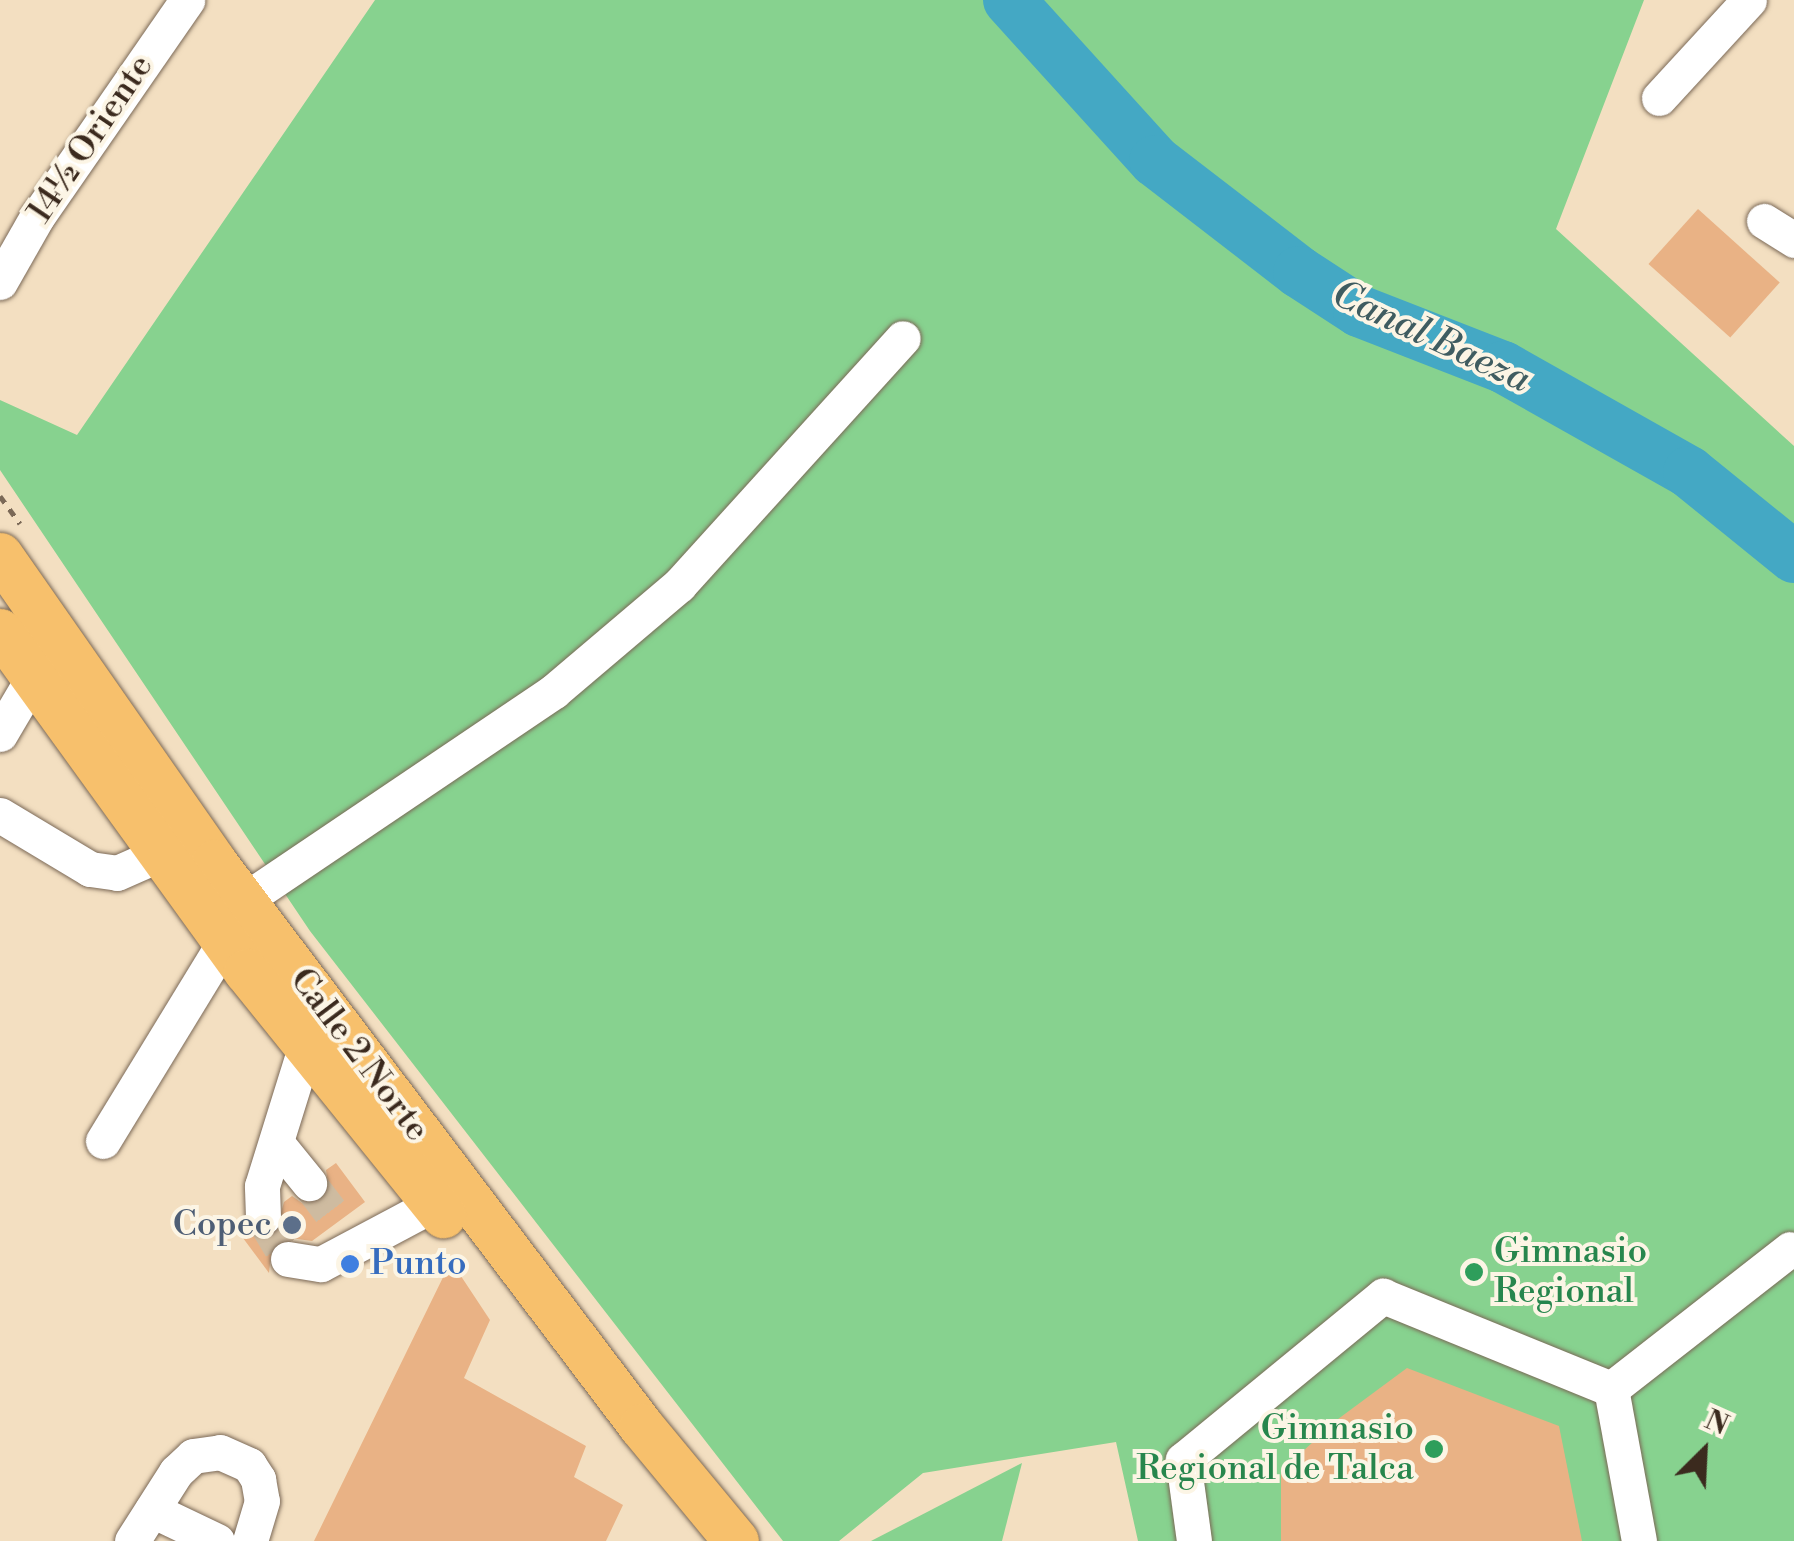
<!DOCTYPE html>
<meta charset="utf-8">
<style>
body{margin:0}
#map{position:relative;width:1794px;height:1541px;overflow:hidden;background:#f3dfc1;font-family:"Libre Bodoni",serif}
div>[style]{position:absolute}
.green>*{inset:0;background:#87d28f}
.river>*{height:52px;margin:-26px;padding:0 26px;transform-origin:26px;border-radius:26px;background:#44a8c4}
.building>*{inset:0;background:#e9b285;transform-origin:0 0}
.minor-tunnel>*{height:35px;margin-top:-17.5px;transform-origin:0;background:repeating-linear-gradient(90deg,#cebba0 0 35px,transparent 0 53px)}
.path>*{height:5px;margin-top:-2.5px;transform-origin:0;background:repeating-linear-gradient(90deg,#7b6957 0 8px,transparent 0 16px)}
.roads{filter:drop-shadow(0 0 2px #7b6957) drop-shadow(0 0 2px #7b6957)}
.minor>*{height:35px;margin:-17.5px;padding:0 17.5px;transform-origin:17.5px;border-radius:17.5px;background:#fff}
.major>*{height:45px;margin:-22.5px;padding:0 22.5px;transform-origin:22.5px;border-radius:22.5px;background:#f7c06c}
.dots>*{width:28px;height:28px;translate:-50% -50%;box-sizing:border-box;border:5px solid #fcf5e5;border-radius:50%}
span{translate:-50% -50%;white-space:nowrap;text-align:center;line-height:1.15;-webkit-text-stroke:8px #fcf5e5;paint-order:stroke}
.street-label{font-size:35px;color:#3b2a1e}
.service-label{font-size:35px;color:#4e5e75}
.right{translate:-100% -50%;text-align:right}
.leisure-label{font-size:35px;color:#27864d}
.left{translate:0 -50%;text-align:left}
.shop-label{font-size:35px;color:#366cbe}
.water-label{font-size:38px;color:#3f5c60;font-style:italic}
.north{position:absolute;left:1654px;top:1401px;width:100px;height:100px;-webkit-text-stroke:8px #fcf5e5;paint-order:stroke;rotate:24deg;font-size:28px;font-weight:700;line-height:40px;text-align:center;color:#3b2a1e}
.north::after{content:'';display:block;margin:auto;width:35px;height:45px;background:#3b2a1e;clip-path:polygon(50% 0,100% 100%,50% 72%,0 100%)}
</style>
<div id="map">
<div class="green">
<div style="clip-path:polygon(375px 0,1644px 0,1556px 229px,1794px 446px,1794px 1541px,1138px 1541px,1116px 1442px,923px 1473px,839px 1541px,783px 1541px,310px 931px,0 470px,0 400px,77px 435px)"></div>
<div style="clip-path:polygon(1022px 1463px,1002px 1541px,871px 1541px)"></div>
</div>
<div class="river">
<div style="left:1009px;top:0;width:217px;rotate:47.8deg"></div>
<div style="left:1155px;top:161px;width:182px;rotate:37.6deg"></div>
<div style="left:1299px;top:272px;width:72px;rotate:33deg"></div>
<div style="left:1359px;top:311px;width:155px;rotate:21.3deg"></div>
<div style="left:1503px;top:367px;width:214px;rotate:29.4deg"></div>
<div style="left:1689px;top:472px;width:135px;rotate:39deg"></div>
</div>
<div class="building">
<div style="left:1698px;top:209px;width:110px;height:74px;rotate:42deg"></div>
<div style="clip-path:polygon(336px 1163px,365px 1202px,312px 1241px,290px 1238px,272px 1245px,269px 1273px,240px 1234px,275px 1234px,284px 1202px,292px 1196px,302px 1203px,322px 1200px,329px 1190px,326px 1170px)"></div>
<div style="clip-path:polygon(451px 1261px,490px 1320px,464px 1378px,586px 1446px,574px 1477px,623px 1505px,606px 1541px,314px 1541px)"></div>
<div style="clip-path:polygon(1407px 1368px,1559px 1426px,1582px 1541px,1281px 1541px,1281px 1472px,1334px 1422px)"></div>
</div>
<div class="minor-tunnel">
<div style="left:309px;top:1183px;width:48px;rotate:52.7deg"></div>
<div style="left:263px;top:1217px;width:49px;rotate:59.2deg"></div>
</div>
<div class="path">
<div style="left:0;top:496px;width:34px;rotate:54deg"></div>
</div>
<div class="roads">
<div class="minor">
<div style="left:1659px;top:98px;width:133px;rotate:-47.4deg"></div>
<div style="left:1764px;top:221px;width:36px;rotate:32deg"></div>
<div style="left:0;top:282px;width:75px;rotate:-60.4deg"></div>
<div style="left:37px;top:217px;width:264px;rotate:-55.3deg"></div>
<div style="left:0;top:734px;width:65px;rotate:-59.5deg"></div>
<div style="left:0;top:815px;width:105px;rotate:31deg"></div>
<div style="left:90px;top:869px;width:27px;rotate:8deg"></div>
<div style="left:117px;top:873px;width:47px;rotate:-23.8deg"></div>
<div style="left:243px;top:901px;width:375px;rotate:-34deg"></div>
<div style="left:554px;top:691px;width:164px;rotate:-40.3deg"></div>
<div style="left:679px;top:585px;width:333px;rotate:-47.8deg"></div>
<div style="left:103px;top:1141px;width:234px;rotate:-58.6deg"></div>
<div style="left:279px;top:1146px;width:48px;rotate:51deg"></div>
<div style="left:263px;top:1217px;width:31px;rotate:-92deg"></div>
<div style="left:262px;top:1186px;width:148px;rotate:-72.7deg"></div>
<div style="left:288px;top:1259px;width:33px;rotate:9deg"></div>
<div style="left:321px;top:1264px;width:128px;rotate:-28deg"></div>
<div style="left:152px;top:1510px;width:72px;rotate:25.5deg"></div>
<div style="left:132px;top:1541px;width:82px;rotate:-57.5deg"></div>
<div style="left:176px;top:1472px;width:23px;rotate:-43deg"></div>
<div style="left:193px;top:1456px;width:27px;rotate:-8deg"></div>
<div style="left:220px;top:1452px;width:32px;rotate:24deg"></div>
<div style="left:249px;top:1465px;width:17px;rotate:57deg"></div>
<div style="left:258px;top:1479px;width:22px;rotate:80deg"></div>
<div style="left:262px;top:1501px;width:42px;rotate:106.7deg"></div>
<div style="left:1194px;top:1541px;width:82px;rotate:-97.7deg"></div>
<div style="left:1183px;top:1460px;width:259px;rotate:-39.4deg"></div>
<div style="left:1383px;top:1296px;width:246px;rotate:22.2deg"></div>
<div style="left:1639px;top:1541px;width:155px;rotate:-100.4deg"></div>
<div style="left:1611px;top:1389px;width:227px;rotate:-38deg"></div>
</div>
<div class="major">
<div style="left:0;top:555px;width:374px;rotate:55.1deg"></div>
<div style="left:214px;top:862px;width:707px;rotate:52.87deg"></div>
<div style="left:641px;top:1426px;width:149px;rotate:50.4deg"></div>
<div style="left:0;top:631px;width:420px;rotate:54.1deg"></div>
<div style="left:246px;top:971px;width:314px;rotate:51.1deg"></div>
</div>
</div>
<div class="dots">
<div style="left:292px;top:1225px;background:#5c6f8a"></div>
<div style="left:350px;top:1264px;background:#3f7fe0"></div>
<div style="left:1474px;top:1272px;background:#2e9e5b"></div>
<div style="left:1434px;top:1449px;background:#2e9e5b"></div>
</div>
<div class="street-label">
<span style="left:91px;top:139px;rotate:-56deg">14½ Oriente</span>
<span style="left:359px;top:1055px;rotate:53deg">Calle 2 Norte</span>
</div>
<div class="service-label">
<span class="right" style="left:272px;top:1225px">Copec</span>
</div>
<div class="leisure-label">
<span class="left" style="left:1494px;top:1272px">Gimnasio<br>Regional</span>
<span class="right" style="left:1414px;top:1449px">Gimnasio<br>Regional de Talca</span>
</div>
<div class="shop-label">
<span class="left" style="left:370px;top:1264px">Punto</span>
</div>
<div class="water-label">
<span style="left:1431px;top:337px;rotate:25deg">Canal Baeza</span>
</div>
<div class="north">N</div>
</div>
